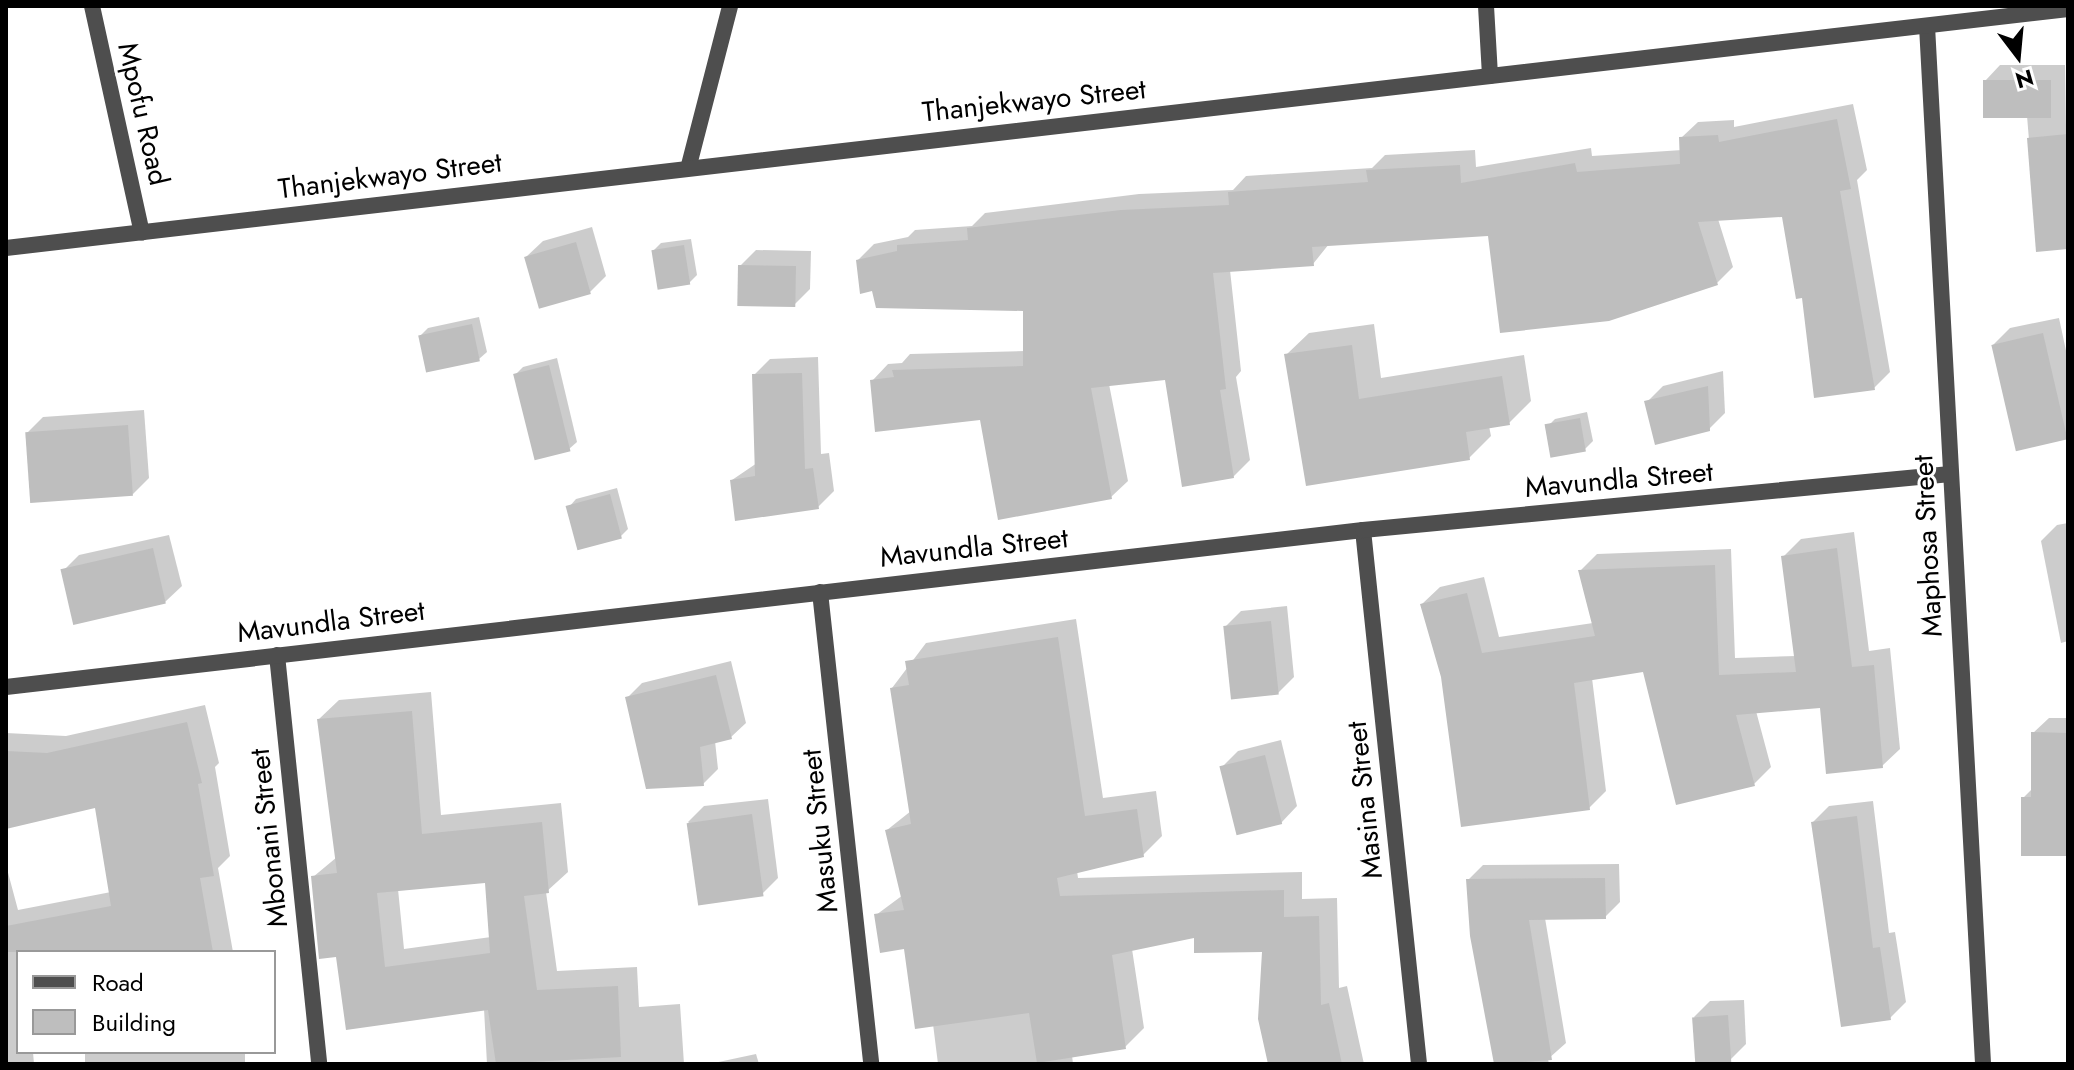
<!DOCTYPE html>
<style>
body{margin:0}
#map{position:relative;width:2074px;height:1070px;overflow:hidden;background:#fff;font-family:Jost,sans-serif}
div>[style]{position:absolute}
.shadow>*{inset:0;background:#0003;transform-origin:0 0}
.building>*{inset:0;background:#bebebe;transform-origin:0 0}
.lane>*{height:16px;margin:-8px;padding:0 8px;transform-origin:8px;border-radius:8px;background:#4e4e4e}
.street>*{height:16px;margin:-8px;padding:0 8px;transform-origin:8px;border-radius:8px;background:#4e4e4e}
span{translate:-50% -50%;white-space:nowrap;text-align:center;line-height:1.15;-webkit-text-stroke:6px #fff;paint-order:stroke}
.street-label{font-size:28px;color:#000}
.frame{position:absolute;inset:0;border:8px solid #000;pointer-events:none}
.legend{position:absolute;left:16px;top:950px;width:260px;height:104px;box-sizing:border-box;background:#fff;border:2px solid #999;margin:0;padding:10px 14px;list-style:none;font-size:24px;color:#000}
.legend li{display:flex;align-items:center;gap:16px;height:40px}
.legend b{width:40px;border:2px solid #999}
.north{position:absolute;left:1978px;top:16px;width:80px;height:80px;-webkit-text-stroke:6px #fff;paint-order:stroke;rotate:164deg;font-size:22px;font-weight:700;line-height:32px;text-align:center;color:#000}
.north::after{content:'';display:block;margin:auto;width:28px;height:36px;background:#000;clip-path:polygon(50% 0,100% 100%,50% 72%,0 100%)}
</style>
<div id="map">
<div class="shadow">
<div style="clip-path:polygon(2000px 65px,2065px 65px,2068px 247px,2038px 249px,2027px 116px,1985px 81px)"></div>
<div style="clip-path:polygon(1853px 104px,1867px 170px,1857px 180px,1890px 372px,1874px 388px,1804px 296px,1784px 215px,1718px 219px,1733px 267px,1717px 283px,1490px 233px,1329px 244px,1313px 264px,1230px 270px,1241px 371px,1236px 377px,1250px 460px,1233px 477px,1167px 378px,1109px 384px,1128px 481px,1111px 497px,981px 418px,872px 381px,888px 364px,902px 363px,910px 354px,1025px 351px,1025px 309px,873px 289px,858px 260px,874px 244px,908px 237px,915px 230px,972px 226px,985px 213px,1139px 194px,1233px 190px,1246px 176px,1372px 168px,1385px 155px,1475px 150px,1476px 167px,1591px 148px,1592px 156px,1682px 150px,1681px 138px,1698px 122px,1734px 120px,1734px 127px)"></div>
<div style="clip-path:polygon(592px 227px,606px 276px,590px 292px,526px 257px,543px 241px)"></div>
<div style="clip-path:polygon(691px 239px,697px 275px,689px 283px,653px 251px,661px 243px)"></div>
<div style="clip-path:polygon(756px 250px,811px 251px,810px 289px,794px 305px,740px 266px)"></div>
<div style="clip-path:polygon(479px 317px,487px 352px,479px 359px,420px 336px,428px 328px)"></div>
<div style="clip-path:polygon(2059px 318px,2068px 360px,2066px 437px,1993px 345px,2010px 328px)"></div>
<div style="clip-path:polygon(1374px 324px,1381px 378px,1524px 355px,1531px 401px,1509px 423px,1489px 426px,1491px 436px,1469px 458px,1308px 484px,1287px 354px,1309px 333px)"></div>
<div style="clip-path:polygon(818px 357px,821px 454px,829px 453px,834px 491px,818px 507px,732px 480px,757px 463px,754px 375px,770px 359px)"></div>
<div style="clip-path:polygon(557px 358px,577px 442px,569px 449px,515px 375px,523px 367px)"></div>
<div style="clip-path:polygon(1723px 371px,1725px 413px,1709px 429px,1647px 402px,1663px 386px)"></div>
<div style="clip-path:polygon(144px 410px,149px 478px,133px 494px,27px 433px,43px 417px)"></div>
<div style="clip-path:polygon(1587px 412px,1593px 441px,1585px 449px,1547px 427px,1555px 419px)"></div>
<div style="clip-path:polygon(617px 488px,628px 529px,621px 536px,569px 507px,576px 499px)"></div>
<div style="clip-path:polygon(2068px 523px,2068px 641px,2061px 643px,2041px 541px,2057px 525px)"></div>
<div style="clip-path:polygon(1854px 532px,1869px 651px,1890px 648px,1900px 749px,1882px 766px,1822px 705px,1756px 711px,1771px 767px,1754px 784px,1645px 670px,1592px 678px,1606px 791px,1589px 808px,1443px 676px,1422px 604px,1440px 587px,1484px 577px,1499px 637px,1593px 623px,1580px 571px,1597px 554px,1731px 549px,1735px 658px,1796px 656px,1783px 557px,1801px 539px)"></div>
<div style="clip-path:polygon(169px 535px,182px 586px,165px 602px,63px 571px,79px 555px)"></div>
<div style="clip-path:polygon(1287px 606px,1294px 677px,1278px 693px,1225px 627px,1241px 611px)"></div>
<div style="clip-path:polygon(1076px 619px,1103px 798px,1156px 791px,1162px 836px,1143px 855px,1077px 871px,1078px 878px,1302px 872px,1302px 899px,1337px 898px,1339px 988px,1347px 986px,1364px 1064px,1270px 1064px,1264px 950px,1196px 936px,1132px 949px,1144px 1028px,1125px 1047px,1072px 1055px,1073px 1064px,938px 1064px,933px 1024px,905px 947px,876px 915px,903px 895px,887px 830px,911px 811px,892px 688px,926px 643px)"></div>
<div style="clip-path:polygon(731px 661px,746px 723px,731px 737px,715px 741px,718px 769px,703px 784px,627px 698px,642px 683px)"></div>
<div style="clip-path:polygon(evenodd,431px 692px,441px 815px,561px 803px,568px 872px,546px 892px,557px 971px,637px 967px,639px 1007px,680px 1004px,684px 1064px,487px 1064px,484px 1009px,337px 955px,313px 877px,337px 857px,319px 719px,339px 700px,431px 692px,487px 881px,491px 937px,404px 949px,398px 889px,487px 881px)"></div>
<div style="clip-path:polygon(205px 705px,219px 763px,215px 767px,230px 856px,218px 868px,233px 952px,18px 952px,18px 1052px,33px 1052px,34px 1064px,6px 1064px,6px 865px,18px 910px,111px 892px,96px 805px,6px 825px,6px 733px,66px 736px)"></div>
<div style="clip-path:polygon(2049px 718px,2068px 718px,2068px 854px,2023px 798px,2033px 788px,2033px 733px)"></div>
<div style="clip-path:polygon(1281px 740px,1297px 806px,1281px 823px,1222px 767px,1238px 751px)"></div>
<div style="clip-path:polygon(768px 799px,778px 878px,762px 894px,688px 822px,704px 806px)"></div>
<div style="clip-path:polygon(1873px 801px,1889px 933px,1895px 932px,1906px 1002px,1890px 1018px,1813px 822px,1829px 806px)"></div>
<div style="clip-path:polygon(1619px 864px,1620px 902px,1605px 917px,1545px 918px,1566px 1043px,1548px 1059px,1549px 1064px,1495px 1064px,1468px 880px,1483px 865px)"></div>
<div style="clip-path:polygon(1744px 1000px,1746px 1044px,1730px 1060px,1694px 1017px,1710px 1001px)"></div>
<div style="left:85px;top:1052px;width:160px;height:12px"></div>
<div style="clip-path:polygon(756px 1054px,759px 1064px,709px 1064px)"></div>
</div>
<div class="building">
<div style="left:1983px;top:80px;width:68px;height:38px"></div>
<div style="clip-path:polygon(1837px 119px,1851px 189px,1840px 191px,1875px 390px,1814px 398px,1802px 298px,1796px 299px,1782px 217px,1698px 222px,1718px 285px,1609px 321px,1500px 333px,1488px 236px,1312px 247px,1314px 266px,1213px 273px,1226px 389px,1220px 390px,1234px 478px,1182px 487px,1165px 380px,1091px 388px,1112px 499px,998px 520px,980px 420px,875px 432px,870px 380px,894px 377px,892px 370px,1023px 366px,1023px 311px,876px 308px,872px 291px,860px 294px,856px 260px,897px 251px,897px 245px,968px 240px,967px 228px,1121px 210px,1229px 205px,1228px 192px,1368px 182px,1366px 170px,1460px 165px,1461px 183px,1575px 163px,1577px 172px,1680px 164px,1679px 137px,1718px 135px,1719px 142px)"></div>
<div style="clip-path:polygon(2068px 134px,2068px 249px,2036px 252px,2027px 138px)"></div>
<div style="left:576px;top:242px;width:54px;height:54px;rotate:74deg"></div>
<div style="left:684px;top:245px;width:40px;height:33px;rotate:81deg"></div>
<div style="left:738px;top:265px;width:58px;height:41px;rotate:1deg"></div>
<div style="left:472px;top:324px;width:38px;height:55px;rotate:78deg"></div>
<div style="left:2043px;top:333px;width:109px;height:53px;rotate:77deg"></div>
<div style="clip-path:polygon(1352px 345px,1359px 399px,1502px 376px,1510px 425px,1466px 432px,1470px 460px,1306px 486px,1284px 354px)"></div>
<div style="left:549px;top:365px;width:89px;height:37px;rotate:76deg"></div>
<div style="clip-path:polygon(802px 373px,805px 469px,813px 468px,819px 509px,735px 521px,730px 480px,755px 476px,752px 374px)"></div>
<div style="clip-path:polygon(1708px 386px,1710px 431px,1655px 445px,1644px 401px)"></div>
<div style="left:1580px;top:418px;width:34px;height:36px;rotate:80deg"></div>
<div style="left:128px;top:425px;width:71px;height:103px;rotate:86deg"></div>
<div style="left:610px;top:494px;width:46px;height:46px;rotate:75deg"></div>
<div style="left:153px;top:548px;width:57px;height:95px;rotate:77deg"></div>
<div style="clip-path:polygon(1837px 548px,1852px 667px,1874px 665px,1883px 768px,1826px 774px,1820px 708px,1736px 715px,1755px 786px,1676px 805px,1643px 672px,1574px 683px,1590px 810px,1461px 827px,1441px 677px,1420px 604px,1467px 593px,1482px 653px,1595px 636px,1578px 570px,1715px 565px,1719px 675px,1796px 672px,1781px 556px)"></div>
<div style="left:1271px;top:621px;width:74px;height:48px;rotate:84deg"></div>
<div style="clip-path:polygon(1058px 637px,1085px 816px,1137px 809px,1144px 857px,1057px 878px,1060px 896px,1284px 890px,1284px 917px,1319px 916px,1321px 1005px,1329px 1003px,1342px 1064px,1268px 1064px,1258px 1019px,1262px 952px,1194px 953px,1194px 938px,1112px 955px,1126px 1049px,1037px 1063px,1029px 1013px,915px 1029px,904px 949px,880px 953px,874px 914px,904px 910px,885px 830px,911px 824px,890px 688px,909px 685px,905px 661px)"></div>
<div style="clip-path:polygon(716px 675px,732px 739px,700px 747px,704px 786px,646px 789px,625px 697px)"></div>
<div style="clip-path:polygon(evenodd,412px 711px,422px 834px,542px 822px,549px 893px,524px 896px,537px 990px,618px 986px,621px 1057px,496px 1064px,488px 1010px,346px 1030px,336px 957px,319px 959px,311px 876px,337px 873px,317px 719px,412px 711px,485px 883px,490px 953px,385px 967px,377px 893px,485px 883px)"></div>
<div style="clip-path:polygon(187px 722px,202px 783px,198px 784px,214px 876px,200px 878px,213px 952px,6px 952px,6px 926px,111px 906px,95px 808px,6px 829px,6px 751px,47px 753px)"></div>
<div style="clip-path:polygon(2031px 732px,2068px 733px,2068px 856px,2021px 856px,2021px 797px,2031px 797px)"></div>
<div style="left:1265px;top:755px;width:71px;height:47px;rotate:76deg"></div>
<div style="left:752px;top:814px;width:83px;height:66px;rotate:82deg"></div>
<div style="clip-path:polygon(1857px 816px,1873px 948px,1880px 947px,1891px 1020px,1841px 1027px,1811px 822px)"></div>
<div style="clip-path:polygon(1605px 878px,1606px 919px,1529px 920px,1552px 1060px,1494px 1064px,1470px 936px,1466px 879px)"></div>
<div style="left:1728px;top:1015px;width:47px;height:36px;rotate:86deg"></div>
</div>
<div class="lane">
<div style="left:689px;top:165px;width:164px;rotate:-75.5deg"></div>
</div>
<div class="street">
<div style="left:92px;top:6px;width:232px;rotate:77.6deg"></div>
<div style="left:1486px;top:6px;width:70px;rotate:86.7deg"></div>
<div style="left:1927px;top:26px;width:1040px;rotate:86.91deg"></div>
<div style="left:6px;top:248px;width:2076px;rotate:-6.61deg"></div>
<div style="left:1363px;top:530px;width:537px;rotate:84.01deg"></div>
<div style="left:820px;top:592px;width:475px;rotate:83.8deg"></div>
<div style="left:277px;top:655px;width:411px;rotate:84.1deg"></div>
<div style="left:6px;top:687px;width:1366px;rotate:-6.6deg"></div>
<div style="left:1363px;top:530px;width:590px;rotate:-5.45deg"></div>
</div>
<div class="street-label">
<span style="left:1034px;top:101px;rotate:-6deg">Thanjekwayo Street</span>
<span style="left:143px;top:114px;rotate:77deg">Mpofu Road</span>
<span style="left:390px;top:176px;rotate:-7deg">Thanjekwayo Street</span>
<span style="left:1619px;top:480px;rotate:-5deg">Mavundla Street</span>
<span style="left:1928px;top:546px;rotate:-93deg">Maphosa Street</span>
<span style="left:974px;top:548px;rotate:-6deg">Mavundla Street</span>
<span style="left:331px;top:622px;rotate:-7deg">Mavundla Street</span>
<span style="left:1365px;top:800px;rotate:-96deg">Masina Street</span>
<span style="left:820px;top:831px;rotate:-96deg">Masuku Street</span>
<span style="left:269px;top:838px;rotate:-96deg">Mbonani Street</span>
</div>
<div class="frame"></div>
<ul class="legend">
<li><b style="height:10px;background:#4e4e4e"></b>Road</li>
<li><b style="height:22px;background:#bebebe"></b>Building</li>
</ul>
<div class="north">N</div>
</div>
